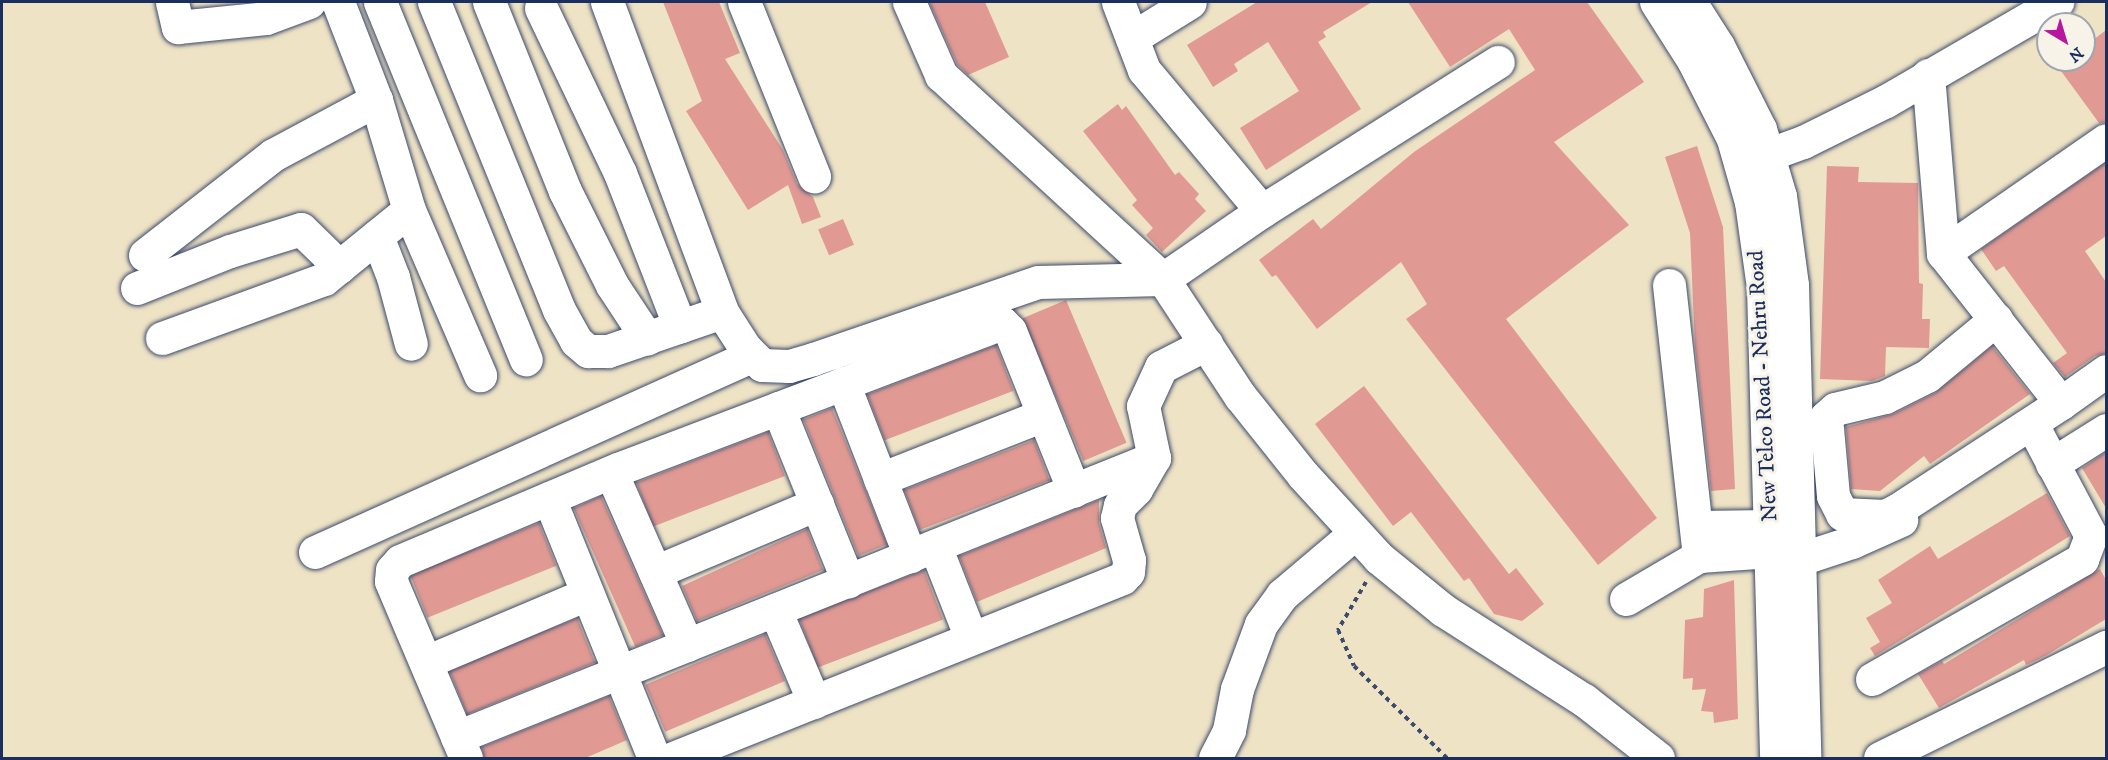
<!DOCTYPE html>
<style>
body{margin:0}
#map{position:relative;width:2108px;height:760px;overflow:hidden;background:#efe3c5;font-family:"IM FELL DW Pica",serif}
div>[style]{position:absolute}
.building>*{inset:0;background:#e09a93;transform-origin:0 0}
.path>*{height:4px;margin-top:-2px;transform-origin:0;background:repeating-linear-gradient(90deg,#3b4a6d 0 4.5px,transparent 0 9px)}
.roads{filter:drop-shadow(0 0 2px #3b4a6d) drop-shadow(0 0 2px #3b4a6d)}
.minor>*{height:33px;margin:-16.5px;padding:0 16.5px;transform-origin:16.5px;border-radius:16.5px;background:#fff}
span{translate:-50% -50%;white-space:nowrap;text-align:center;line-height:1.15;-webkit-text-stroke:6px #f7f3e8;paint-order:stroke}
.street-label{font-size:22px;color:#1b2f5e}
.frame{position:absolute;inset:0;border:3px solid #1b2f5e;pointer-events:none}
.north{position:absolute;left:2036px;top:12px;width:60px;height:60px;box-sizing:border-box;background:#f7f3e8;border:2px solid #9fa5b1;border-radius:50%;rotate:142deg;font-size:16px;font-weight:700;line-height:24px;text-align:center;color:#1b2f5e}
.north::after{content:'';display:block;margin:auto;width:21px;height:27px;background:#b5179e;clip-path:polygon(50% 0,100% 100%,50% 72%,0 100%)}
</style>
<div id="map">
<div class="building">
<div style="clip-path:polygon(663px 2px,719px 2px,740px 53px,725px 59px,783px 150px,797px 184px,813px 197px,821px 217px,802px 224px,788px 185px,748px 210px,686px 111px,702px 101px)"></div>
<div style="clip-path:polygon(929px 2px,985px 2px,1009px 57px,968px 75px,957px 64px)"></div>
<div style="clip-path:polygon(1257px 2px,1372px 2px,1323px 32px,1326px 37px,1318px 42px,1361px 109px,1266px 170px,1240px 128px,1299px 91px,1268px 42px,1234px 64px,1238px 71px,1213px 87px,1187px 45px)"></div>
<div style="clip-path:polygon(1408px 2px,1587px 2px,1644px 82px,1554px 142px,1629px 225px,1506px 319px,1657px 518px,1598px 565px,1406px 319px,1427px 304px,1401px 262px,1317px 329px,1276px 275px,1272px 277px,1259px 260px,1313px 219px,1321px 229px,1414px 152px,1535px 70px,1509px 29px,1450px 67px)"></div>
<div style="clip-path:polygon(2106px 30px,2106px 122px,2099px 123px,2053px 60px,2084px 60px,2084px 47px)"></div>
<div style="clip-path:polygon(1118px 104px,1122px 110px,1126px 106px,1175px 175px,1179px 172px,1199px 194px,1195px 199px,1206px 211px,1162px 252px,1146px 235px,1153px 228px,1132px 205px,1137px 200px,1083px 131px)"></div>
<div style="clip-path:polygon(1697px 146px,1723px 227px,1735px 489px,1711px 491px,1695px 347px,1690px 233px,1665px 157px)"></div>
<div style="clip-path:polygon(2106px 162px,2106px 236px,2085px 251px,2106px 282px,2106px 353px,2095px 356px,2065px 377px,2053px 363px,2067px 353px,2004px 266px,1996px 271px,1981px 249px)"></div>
<div style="clip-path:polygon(1827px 166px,1859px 167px,1858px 182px,1918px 183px,1919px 283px,1923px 284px,1922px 319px,1930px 319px,1929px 348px,1886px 347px,1885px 376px,1872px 381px,1820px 379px)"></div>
<div style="left:843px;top:219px;width:28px;height:27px;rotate:67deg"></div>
<div style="left:1066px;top:300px;width:155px;height:47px;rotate:67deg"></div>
<div style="left:996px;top:345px;width:49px;height:138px;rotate:69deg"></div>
<div style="clip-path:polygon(1992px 346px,2030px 394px,1930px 464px,1924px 456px,1880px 491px,1851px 489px,1846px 427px,1893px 414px,1935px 393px)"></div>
<div style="clip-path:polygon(1364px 386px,1509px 574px,1516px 568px,1544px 604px,1522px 621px,1494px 614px,1469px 578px,1464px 581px,1411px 512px,1393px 526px,1315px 424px)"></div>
<div style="left:832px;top:408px;width:147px;height:31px;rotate:68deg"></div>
<div style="left:768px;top:432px;width:47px;height:141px;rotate:69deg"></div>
<div style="left:1034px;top:440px;width:43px;height:139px;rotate:69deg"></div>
<div style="clip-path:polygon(2106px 452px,2106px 508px,2082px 468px)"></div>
<div style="clip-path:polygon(2047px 493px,2070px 536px,1875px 656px,1870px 648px,1880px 642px,1866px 618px,1892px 603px,1878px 580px,1930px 546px,1938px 559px)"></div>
<div style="left:601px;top:496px;width:152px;height:30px;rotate:66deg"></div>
<div style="clip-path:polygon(1099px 500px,1099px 523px,1106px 548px,977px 602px,959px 556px)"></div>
<div style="left:539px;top:523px;width:46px;height:139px;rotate:68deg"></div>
<div style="clip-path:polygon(807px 529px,823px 570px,697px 621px,682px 586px)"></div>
<div style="clip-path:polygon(2100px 569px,2106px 580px,2106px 619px,2045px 656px,2026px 665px,2024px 660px,1939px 708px,1918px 674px,1942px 661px,1944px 664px)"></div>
<div style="left:924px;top:570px;width:53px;height:134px;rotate:69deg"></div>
<div style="clip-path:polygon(1734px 580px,1738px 719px,1714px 723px,1713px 712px,1701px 711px,1706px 689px,1692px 690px,1693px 678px,1683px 679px,1685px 620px,1703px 617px,1704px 589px)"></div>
<div style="left:577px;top:618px;width:48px;height:138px;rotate:68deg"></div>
<div style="left:765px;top:634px;width:51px;height:130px;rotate:67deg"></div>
<div style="clip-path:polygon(609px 696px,627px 740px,583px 759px,484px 759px,482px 747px)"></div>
</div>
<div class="path">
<div style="left:1366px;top:582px;width:56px;rotate:120.3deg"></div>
<div style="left:1338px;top:630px;width:39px;rotate:66deg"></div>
<div style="left:1354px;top:666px;width:131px;rotate:44.7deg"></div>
</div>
<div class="roads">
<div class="minor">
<div style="left:172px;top:2px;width:26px;rotate:77deg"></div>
<div style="left:178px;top:27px;width:88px;rotate:-5.8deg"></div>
<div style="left:266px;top:18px;width:46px;rotate:-20.4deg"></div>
<div style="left:338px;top:2px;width:105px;rotate:68.8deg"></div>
<div style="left:376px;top:100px;width:115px;rotate:73.3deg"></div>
<div style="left:409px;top:210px;width:180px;rotate:66.7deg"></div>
<div style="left:380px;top:2px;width:386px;rotate:67.8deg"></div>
<div style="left:434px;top:2px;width:332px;rotate:67.9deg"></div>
<div style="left:559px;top:310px;width:35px;rotate:61deg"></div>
<div style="left:576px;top:341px;width:16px;rotate:40deg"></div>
<div style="left:588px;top:351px;width:20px"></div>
<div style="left:608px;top:351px;width:120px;rotate:-18.9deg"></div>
<div style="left:489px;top:2px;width:204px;rotate:68.1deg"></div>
<div style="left:565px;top:191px;width:105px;rotate:63.4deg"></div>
<div style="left:612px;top:285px;width:64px;rotate:56.6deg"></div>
<div style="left:607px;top:2px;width:331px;rotate:69.6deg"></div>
<div style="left:722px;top:312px;width:43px;rotate:57.4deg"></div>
<div style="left:745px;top:348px;width:24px;rotate:45deg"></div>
<div style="left:762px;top:365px;width:27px;rotate:2deg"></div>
<div style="left:789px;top:366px;width:25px;rotate:-16deg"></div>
<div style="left:813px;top:359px;width:238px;rotate:-18.9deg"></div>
<div style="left:1038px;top:282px;width:125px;rotate:-1.4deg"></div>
<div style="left:1163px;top:279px;width:120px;rotate:-34.5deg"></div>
<div style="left:1262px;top:211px;width:279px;rotate:-32.3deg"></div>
<div style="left:744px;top:2px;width:188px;rotate:68.1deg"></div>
<div style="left:909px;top:2px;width:80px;rotate:66.3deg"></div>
<div style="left:941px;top:75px;width:301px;rotate:42.6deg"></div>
<div style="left:1163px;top:279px;width:140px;rotate:56.7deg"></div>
<div style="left:1240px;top:396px;width:101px;rotate:51.4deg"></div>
<div style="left:1303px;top:475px;width:113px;rotate:47.5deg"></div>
<div style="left:1379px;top:558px;width:82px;rotate:39.1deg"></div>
<div style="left:1443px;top:610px;width:167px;rotate:32.6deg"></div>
<div style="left:1584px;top:700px;width:94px;rotate:38.1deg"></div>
<div style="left:1118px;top:2px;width:73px;rotate:69.1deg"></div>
<div style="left:1144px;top:70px;width:184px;rotate:50.1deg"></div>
<div style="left:1656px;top:2px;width:69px;rotate:57.5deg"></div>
<div style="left:1693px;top:60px;width:89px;rotate:63.1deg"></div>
<div style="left:1733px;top:139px;width:66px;rotate:74.1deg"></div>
<div style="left:1751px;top:202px;width:86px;rotate:82deg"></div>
<div style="left:1763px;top:287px;width:471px;rotate:88.4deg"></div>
<div style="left:1690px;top:2px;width:52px;rotate:57.5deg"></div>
<div style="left:1718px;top:46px;width:93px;rotate:63.2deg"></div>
<div style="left:1760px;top:129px;width:70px;rotate:73.4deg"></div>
<div style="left:1780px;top:196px;width:90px;rotate:82.3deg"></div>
<div style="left:1792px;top:285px;width:473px;rotate:88.5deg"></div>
<div style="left:541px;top:8px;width:183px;rotate:64.4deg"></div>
<div style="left:620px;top:173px;width:165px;rotate:68.7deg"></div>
<div style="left:1132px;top:38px;width:68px;rotate:-31.8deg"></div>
<div style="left:1928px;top:75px;width:179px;rotate:85.2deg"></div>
<div style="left:1943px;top:253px;width:191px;rotate:51.8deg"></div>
<div style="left:2061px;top:403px;width:55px;rotate:-35.4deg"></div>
<div style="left:1748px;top:162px;width:59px;rotate:-20deg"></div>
<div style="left:1803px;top:142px;width:93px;rotate:-26.3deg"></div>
<div style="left:1886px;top:101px;width:198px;rotate:-30.1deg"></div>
<div style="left:377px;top:236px;width:44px;rotate:68.7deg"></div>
<div style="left:393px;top:277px;width:69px;rotate:75deg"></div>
<div style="left:1943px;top:253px;width:198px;rotate:-34.7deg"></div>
<div style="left:145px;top:255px;width:162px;rotate:-38deg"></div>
<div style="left:273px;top:155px;width:117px;rotate:-28.1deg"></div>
<div style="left:1669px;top:285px;width:273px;rotate:83.7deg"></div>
<div style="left:137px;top:288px;width:100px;rotate:-21.7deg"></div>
<div style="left:230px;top:251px;width:74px;rotate:-17.2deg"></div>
<div style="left:301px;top:229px;width:54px;rotate:44.3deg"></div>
<div style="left:1996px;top:319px;width:89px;rotate:140.4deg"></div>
<div style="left:1927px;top:376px;width:47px;rotate:153.4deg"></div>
<div style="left:1885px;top:397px;width:51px;rotate:166.5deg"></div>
<div style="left:1835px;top:409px;width:12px;rotate:138deg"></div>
<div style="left:1826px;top:417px;width:79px;rotate:84.9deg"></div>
<div style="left:1833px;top:496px;width:20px;rotate:63deg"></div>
<div style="left:1842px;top:514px;width:43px;rotate:2.7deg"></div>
<div style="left:1885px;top:516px;width:13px;rotate:-27deg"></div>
<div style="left:1897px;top:510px;width:196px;rotate:-33.1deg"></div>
<div style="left:162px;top:338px;width:172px;rotate:-20deg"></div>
<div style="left:324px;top:279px;width:109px;rotate:-39.1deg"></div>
<div style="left:843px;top:383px;width:186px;rotate:68.8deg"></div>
<div style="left:778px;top:408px;width:187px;rotate:68deg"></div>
<div style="left:2052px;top:464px;width:64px;rotate:-32.2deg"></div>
<div style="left:611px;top:472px;width:189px;rotate:66.3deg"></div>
<div style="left:880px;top:479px;width:175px;rotate:-21.4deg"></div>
<div style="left:549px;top:498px;width:280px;rotate:68deg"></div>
<div style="left:1697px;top:527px;width:73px;rotate:-0.8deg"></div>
<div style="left:935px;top:546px;width:99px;rotate:68.6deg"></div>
<div style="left:315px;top:552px;width:479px;rotate:-24.2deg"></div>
<div style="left:1780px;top:560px;width:20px;rotate:-3deg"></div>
<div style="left:1800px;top:559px;width:55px;rotate:-18.1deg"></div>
<div style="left:1852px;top:542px;width:54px;rotate:-24.2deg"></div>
<div style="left:655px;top:572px;width:176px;rotate:-22.8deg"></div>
<div style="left:1626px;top:599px;width:85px;rotate:-30.5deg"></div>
<div style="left:1699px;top:556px;width:72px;rotate:-4deg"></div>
<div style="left:775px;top:610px;width:100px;rotate:67deg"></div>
<div style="left:426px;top:662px;width:175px;rotate:-22.9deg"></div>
<div style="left:1872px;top:679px;width:242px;rotate:-29.7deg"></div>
<div style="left:2082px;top:559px;width:25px;rotate:-69deg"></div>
<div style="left:2091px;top:536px;width:115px;rotate:-117.9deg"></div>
<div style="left:457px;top:737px;width:751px;rotate:-21.82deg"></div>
<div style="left:1154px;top:458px;width:53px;rotate:-101.9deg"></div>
<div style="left:1143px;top:406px;width:43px;rotate:-65.2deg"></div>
<div style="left:1161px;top:367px;width:51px;rotate:-27.1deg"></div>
<div style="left:466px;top:758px;width:192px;rotate:-113deg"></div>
<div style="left:391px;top:581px;width:11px;rotate:-85deg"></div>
<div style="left:392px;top:570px;width:12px;rotate:-48deg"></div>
<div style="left:400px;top:561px;width:237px;rotate:-22.9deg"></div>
<div style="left:618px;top:469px;width:411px;rotate:-20.8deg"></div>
<div style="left:1002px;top:323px;width:11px;rotate:45deg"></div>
<div style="left:1010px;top:331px;width:172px;rotate:68.2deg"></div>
<div style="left:673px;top:758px;width:484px;rotate:-21.8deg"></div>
<div style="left:1122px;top:578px;width:8px;rotate:-45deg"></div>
<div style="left:1128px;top:572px;width:12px;rotate:-85deg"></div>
<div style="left:1129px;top:560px;width:44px;rotate:-105.9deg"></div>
<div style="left:1117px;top:518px;width:13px;rotate:-77deg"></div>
<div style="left:1120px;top:505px;width:23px;rotate:-45deg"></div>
<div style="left:1136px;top:489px;width:36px;rotate:-60deg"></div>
<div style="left:1215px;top:758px;width:31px;rotate:-63deg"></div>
<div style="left:1229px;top:730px;width:42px;rotate:-79deg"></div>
<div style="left:1237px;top:689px;width:69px;rotate:-69.7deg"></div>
<div style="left:1261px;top:624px;width:36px;rotate:-54deg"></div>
<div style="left:1282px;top:595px;width:96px;rotate:-40.3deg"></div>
<div style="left:1880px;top:758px;width:252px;rotate:-26.2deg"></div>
</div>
</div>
<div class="street-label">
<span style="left:1763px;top:386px;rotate:-93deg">New Telco Road - Nehru Road</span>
</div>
<div class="frame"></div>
<div class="north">N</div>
</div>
